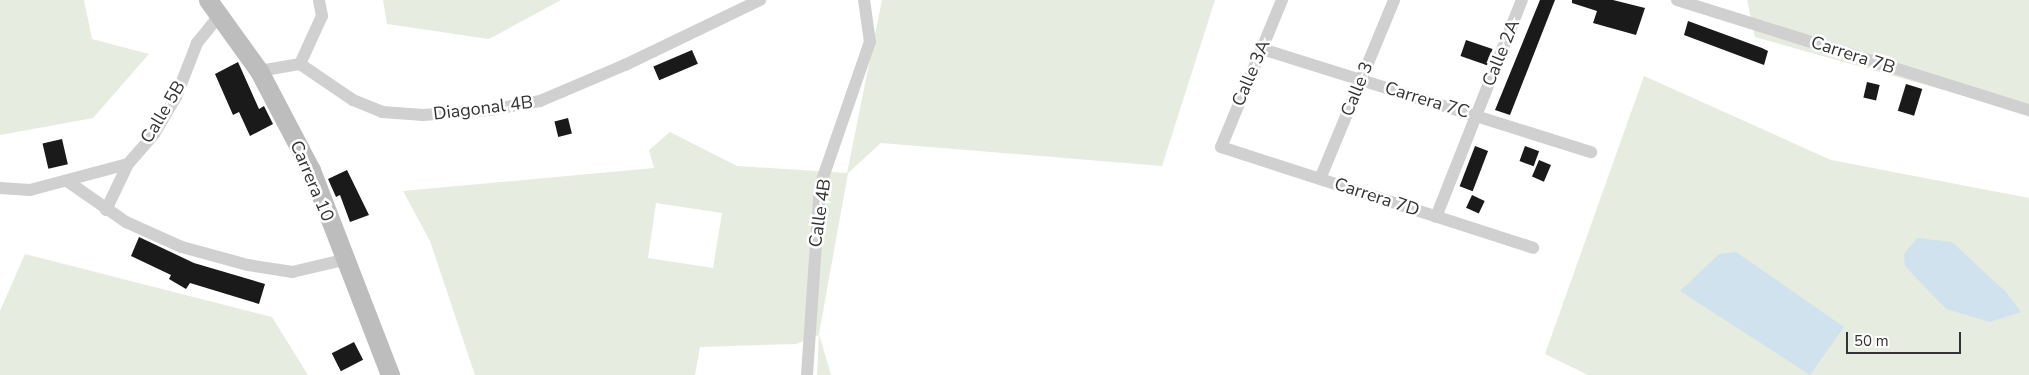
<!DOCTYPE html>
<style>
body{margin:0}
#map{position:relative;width:2029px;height:375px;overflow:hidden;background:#fff;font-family:"Nunito Sans",sans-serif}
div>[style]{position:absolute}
.green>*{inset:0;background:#e6ecdf}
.water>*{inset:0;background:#cfe2ee}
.building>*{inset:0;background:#1a1a1a;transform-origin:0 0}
.street>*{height:12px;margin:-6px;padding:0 6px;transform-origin:6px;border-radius:6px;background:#d0d0d0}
.secondary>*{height:19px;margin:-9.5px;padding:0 9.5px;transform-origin:9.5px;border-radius:9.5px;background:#bdbdbd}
span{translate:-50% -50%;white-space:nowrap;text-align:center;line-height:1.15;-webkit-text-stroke:5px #fff;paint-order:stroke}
.street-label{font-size:18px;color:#333}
.scale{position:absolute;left:1846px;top:332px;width:115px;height:22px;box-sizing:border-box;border:2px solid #333;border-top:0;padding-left:6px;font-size:15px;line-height:18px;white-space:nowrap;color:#333;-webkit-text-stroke:4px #fff;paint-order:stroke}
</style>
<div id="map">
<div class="green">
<div style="clip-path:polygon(0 0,84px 0,92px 39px,149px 54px,93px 118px,0 135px)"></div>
<div style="clip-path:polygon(383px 0,561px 0,489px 39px,387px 24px)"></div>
<div style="clip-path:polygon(evenodd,882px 0,1215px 0,1162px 166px,881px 143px,848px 173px,819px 334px,831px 375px,817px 375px,819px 335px,796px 344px,700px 347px,695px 375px,475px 375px,430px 241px,403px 191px,654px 168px,649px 150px,670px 132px,737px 166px,847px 173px,882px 0,656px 203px,722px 213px,713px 268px,648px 258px,656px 203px)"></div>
<div style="clip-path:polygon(1747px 0,2029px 0,2029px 114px,1755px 37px)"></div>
<div style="clip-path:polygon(1644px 76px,1831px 160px,2029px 198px,2029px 375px,1588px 375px,1545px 354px)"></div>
<div style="clip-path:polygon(25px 254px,272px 317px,308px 375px,0 375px,0 311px)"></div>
</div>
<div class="water">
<div style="clip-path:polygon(1917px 238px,1952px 242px,2006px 292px,2021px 312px,1990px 322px,1946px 309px,1905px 266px,1904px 254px)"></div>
<div style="clip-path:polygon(1736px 252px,1844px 327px,1810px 375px,1680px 291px,1719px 254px)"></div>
</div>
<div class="building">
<div style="clip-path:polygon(1540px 0,1555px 0,1510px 115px,1495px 110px)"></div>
<div style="clip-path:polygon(1572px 0,1613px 0,1645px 8px,1636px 35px,1593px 23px,1597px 11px,1572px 3px)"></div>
<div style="clip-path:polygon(1688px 21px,1762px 48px,1768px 51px,1764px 65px,1684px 35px)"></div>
<div style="left:1466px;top:40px;width:28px;height:17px;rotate:19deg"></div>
<div style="left:692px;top:50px;width:15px;height:42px;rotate:67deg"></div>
<div style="clip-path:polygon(238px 62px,259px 109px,264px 106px,273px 124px,250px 136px,239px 112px,233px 115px,215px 74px)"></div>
<div style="left:1867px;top:82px;width:13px;height:16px;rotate:13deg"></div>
<div style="left:1906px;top:84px;width:17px;height:28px;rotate:17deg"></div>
<div style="left:568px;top:118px;width:16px;height:14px;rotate:76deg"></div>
<div style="left:62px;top:139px;width:26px;height:20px;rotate:77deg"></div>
<div style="left:1475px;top:146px;width:14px;height:43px;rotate:21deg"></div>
<div style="left:1525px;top:146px;width:15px;height:16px;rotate:20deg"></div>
<div style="left:1539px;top:160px;width:13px;height:18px;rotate:23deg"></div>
<div style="clip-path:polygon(347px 170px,369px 215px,350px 222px,340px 195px,336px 197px,328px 179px)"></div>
<div style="left:1472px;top:195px;width:14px;height:14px;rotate:25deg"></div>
<div style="clip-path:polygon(139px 237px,194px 263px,265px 284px,259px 304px,190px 283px,186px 289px,169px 279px,171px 275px,131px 256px)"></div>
<div style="left:354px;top:342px;width:20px;height:25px;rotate:63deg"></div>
</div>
<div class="street">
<div style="left:1282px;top:0;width:159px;rotate:112.5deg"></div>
<div style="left:1221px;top:147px;width:328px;rotate:17.9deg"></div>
<div style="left:1677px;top:0;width:369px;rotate:17.4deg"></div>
<div style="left:1262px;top:49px;width:345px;rotate:17.4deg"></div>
<div style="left:300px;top:64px;width:53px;rotate:-65.4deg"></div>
<div style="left:322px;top:16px;width:16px;rotate:-101deg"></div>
<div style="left:259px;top:71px;width:42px;rotate:-9.7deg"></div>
<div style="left:300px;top:64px;width:64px;rotate:34.2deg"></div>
<div style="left:353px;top:100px;width:31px;rotate:22deg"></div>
<div style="left:382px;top:112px;width:41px;rotate:4.2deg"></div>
<div style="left:423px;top:115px;width:66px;rotate:-4.3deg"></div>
<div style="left:489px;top:110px;width:52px;rotate:-10deg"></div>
<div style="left:540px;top:101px;width:92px;rotate:-23deg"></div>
<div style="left:625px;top:65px;width:150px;rotate:-25.7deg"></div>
<div style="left:1320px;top:179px;width:194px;rotate:-67.5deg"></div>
<div style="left:67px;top:181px;width:72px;rotate:34.8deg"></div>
<div style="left:126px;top:222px;width:61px;rotate:24.1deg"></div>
<div style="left:182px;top:247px;width:68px;rotate:15.3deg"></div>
<div style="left:248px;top:265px;width:45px;rotate:9deg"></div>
<div style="left:292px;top:272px;width:52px;rotate:-13.2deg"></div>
<div style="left:0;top:188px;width:30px;rotate:4deg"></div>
<div style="left:30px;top:190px;width:101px;rotate:-14.9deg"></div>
<div style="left:106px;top:210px;width:51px;rotate:-64.4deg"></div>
<div style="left:128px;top:164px;width:40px;rotate:-49deg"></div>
<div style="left:154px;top:134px;width:43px;rotate:-59.3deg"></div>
<div style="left:176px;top:97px;width:58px;rotate:-68.7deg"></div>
<div style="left:197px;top:43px;width:36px;rotate:-51deg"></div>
<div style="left:1436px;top:217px;width:233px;rotate:-68.4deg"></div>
<div style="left:807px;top:375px;width:189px;rotate:-86.1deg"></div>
<div style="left:820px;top:186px;width:152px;rotate:-70.9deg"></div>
<div style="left:870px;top:42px;width:42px;rotate:-98.1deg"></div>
</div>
<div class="secondary">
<div style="left:208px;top:0;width:87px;rotate:54.3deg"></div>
<div style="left:259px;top:71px;width:112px;rotate:62.3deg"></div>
<div style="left:311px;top:170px;width:220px;rotate:68.9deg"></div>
</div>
<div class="street-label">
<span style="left:1501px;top:53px;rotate:-68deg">Calle 2A</span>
<span style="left:1853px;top:55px;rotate:18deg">Carrera 7B</span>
<span style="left:1251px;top:73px;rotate:-67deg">Calle 3A</span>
<span style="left:1357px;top:89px;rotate:-68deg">Calle 3</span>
<span style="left:1427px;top:100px;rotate:17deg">Carrera 7C</span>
<span style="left:483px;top:108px;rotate:-7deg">Diagonal 4B</span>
<span style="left:163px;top:112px;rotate:-59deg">Calle 5B</span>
<span style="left:312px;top:181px;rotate:67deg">Carrera 10</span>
<span style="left:1377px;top:197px;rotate:18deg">Carrera 7D</span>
<span style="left:820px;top:213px;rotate:-82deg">Calle 4B</span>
</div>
<div class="scale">50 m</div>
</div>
